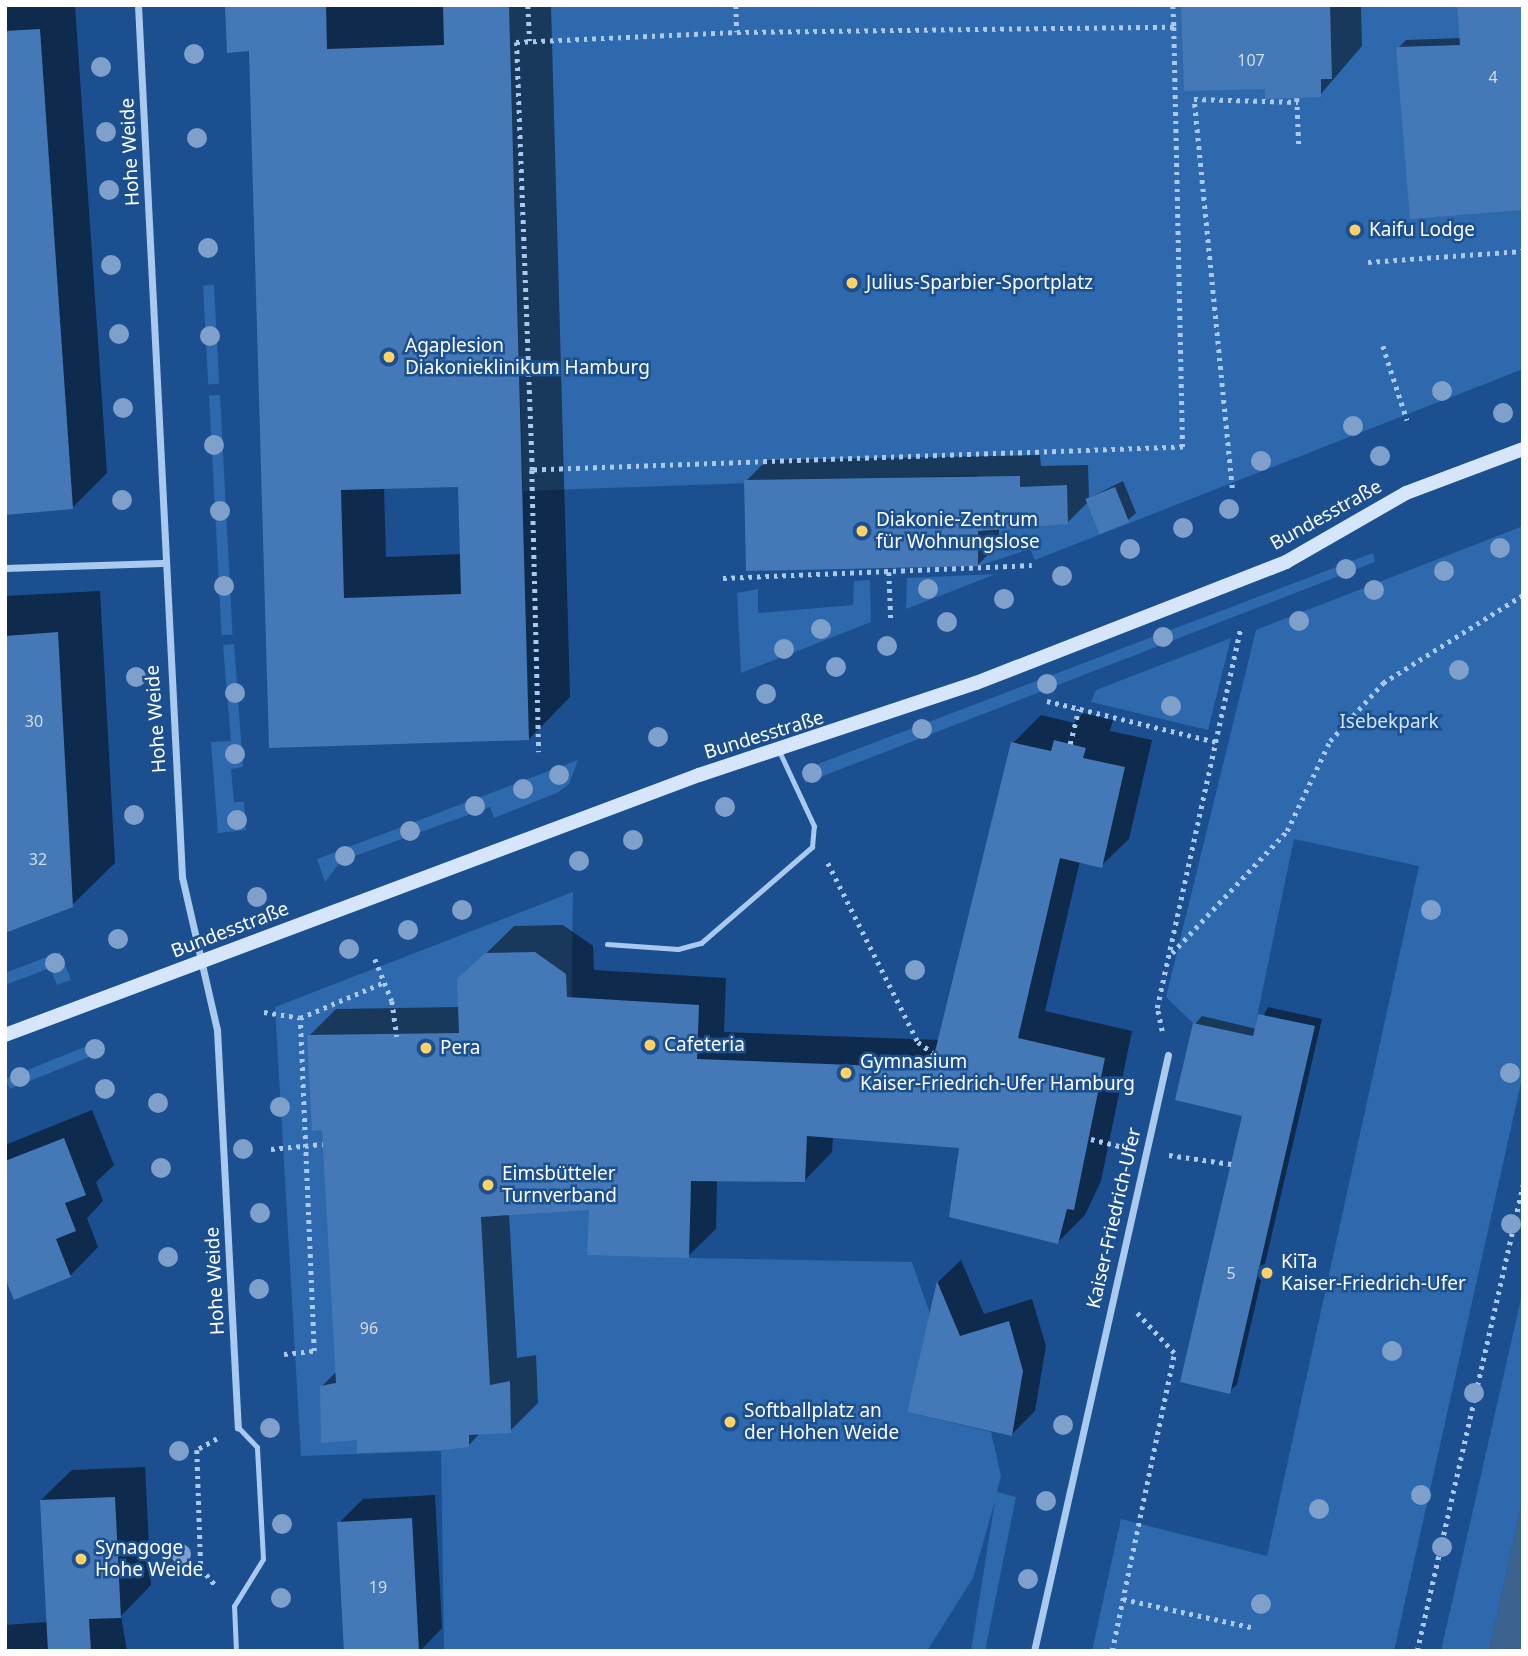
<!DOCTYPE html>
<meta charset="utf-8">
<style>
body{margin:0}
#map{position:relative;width:1528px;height:1656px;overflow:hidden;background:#1b4f8f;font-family:"Noto Sans",sans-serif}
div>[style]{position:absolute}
.green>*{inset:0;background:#2e69ad;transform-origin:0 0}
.water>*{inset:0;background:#3c6290}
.shadow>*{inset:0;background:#0007}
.building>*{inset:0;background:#4478b7;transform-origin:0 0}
.path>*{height:4.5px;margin-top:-2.25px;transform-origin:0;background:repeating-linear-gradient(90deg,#a9c9ee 0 3.5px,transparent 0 8.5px)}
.lane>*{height:5px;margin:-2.5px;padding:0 2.5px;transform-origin:2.5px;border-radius:2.5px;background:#a9c9ee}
.street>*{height:7px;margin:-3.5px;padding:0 3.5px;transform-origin:3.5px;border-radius:3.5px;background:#a9c9ee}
.secondary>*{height:14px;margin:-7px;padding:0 7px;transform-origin:7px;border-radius:7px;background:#d6e6fa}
.trees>*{width:20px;height:20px;margin:-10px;border-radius:50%;background:#7ea0ca}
.dots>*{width:19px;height:19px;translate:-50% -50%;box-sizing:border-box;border:4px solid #1b4f8f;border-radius:50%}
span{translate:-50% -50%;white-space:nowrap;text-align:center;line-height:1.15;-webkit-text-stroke:5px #1b4f8f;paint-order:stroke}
.number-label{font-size:16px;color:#d0dded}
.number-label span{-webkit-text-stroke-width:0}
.street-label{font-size:19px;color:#fff}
.poi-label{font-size:19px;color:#fff}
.left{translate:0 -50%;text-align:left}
.park-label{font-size:19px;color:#cfe3fa}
.frame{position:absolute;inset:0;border:7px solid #fff;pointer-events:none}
</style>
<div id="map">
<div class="green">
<div style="clip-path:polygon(509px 5px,1523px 5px,1523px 369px,1035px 560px,1030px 549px,978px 566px,977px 475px,523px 491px)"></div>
<div style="left:214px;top:285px;width:99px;height:11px;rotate:87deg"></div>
<div style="left:220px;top:395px;width:240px;height:11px;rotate:87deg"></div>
<div style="clip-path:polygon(1523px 526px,1523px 1074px,1394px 1651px,1092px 1651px,1121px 1519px,1267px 1556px,1419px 866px,1294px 839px,1253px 1036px,1193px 1023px,1166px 997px,1256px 630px)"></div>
<div style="clip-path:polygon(1373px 553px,1375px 562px,805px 783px,802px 770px)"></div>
<div style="clip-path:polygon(996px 574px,906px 609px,907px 578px)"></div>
<div style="clip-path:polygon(870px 580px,871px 622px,741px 673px,737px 593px,758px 589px,758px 613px,853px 605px,854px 581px)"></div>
<div style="clip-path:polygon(1231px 638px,1208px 730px,1091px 702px,1096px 690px)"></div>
<div style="clip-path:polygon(234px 644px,243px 767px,231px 769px,234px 802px,244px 802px,246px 830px,218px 833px,211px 742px,231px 741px,223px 645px)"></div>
<div style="clip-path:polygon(578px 760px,569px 784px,557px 793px,494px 818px,490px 807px,341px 861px,325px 882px,317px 859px)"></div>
<div style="clip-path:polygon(573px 892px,570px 1109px,693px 1114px,689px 1258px,912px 1262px,930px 1314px,907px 1412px,991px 1432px,1001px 1476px,997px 1492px,1016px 1497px,985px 1651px,971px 1651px,995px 1501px,973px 1578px,927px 1651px,444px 1651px,441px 1451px,301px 1456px,275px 1007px)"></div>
<div style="clip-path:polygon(60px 952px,71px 980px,57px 985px,50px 968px,5px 985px,5px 973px)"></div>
<div style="left:92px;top:1044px;width:11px;height:93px;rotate:68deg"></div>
<div style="clip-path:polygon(1523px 1290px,1523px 1498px,1489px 1651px,1441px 1651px)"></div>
</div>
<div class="water">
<div style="clip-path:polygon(1523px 1498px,1523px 1651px,1489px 1651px)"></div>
</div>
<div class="shadow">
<div style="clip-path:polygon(5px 5px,75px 5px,107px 473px,72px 508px,5px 513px)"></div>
<div style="clip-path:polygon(evenodd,227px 5px,551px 5px,570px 697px,529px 739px,270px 746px,251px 50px,227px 5px,459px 485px,461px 554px,386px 557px,384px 487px,459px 485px)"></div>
<div style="clip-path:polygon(1183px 5px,1361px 5px,1362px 46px,1320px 95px,1267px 87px)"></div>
<div style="clip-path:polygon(1461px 38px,1523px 208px,1398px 48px,1406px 40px)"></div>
<div style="clip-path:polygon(1040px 455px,1041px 466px,1088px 465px,1089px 498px,1123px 481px,1136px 513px,1128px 520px,1088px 502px,1067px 523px,999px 528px,999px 543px,978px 565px,746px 481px,767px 460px)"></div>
<div style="clip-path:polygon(100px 591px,115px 863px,72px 905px,5px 930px,5px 596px)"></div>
<div style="clip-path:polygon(1083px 713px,1113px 720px,1110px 731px,1152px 740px,1129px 839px,1101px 866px,1080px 861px,1045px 1011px,1132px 1031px,1101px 1181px,1085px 1215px,1058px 1242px,962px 1146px,833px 1136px,832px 1152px,805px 1180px,717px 1179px,716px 1229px,688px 1256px,590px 1208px,509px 1213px,517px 1358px,536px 1355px,538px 1403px,510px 1431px,481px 1432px,469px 1445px,359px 1438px,322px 1386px,337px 1371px,324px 1128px,309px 1036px,336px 1009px,460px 1007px,459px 980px,514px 926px,563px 925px,593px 946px,594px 970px,726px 978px,724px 1032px,939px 1040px,1013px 743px,1041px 715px,1074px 723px)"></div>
<div style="clip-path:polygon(1268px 1007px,1322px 1019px,1237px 1384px,1229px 1392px,1244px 1114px,1195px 1024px,1202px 1016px,1257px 1029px)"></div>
<div style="clip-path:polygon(92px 1110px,114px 1165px,96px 1182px,103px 1201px,87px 1218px,98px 1247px,70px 1276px,5px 1273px,5px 1145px)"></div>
<div style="clip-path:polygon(961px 1260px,984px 1314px,1032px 1299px,1046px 1346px,1035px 1411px,1012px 1434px,909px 1411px,938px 1282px)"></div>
<div style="clip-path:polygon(145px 1467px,151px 1585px,121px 1616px,127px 1651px,5px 1651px,5px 1625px,48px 1622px,41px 1500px,72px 1470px)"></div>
<div style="clip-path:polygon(435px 1495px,442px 1628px,420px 1651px,346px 1651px,339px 1523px,363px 1499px)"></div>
</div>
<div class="building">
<div style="clip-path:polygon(evenodd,225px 5px,326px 5px,327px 49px,444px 45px,443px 5px,509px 5px,529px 740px,269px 748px,249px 51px,227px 53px,225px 5px,458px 487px,461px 594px,344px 598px,341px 490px,458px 487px)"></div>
<div style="clip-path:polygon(1181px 5px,1330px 5px,1332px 79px,1321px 79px,1321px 97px,1265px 99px,1265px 89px,1184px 91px)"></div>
<div style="clip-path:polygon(1457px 5px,1523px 5px,1523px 210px,1410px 219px,1396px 47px,1460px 45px)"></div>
<div style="clip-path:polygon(40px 29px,73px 509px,5px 515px,5px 31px)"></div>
<div style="clip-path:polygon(1020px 476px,1020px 487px,1067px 485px,1068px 524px,978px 531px,978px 566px,746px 571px,744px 480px)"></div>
<div style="left:1115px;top:487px;width:38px;height:32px;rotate:68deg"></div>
<div style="clip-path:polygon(58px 632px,73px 907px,5px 933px,5px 636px)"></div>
<div style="clip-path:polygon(1054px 740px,1086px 748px,1083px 758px,1125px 767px,1102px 868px,1060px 858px,1018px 1038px,1105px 1058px,1074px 1210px,1067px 1209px,1058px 1244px,949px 1217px,959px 1148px,807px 1136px,805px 1182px,691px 1181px,689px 1258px,587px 1255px,589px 1210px,481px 1217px,490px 1385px,510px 1381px,511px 1433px,469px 1435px,469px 1447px,441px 1450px,357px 1453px,357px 1440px,321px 1443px,320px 1386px,336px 1383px,322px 1130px,312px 1131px,307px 1035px,459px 1033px,457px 979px,485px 953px,535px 952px,566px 974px,567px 997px,699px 1005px,697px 1059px,931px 1068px,1011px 742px,1051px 751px)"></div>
<div style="clip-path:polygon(1258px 1014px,1315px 1026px,1230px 1394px,1180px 1382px,1242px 1116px,1175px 1100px,1193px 1023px,1253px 1036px)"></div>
<div style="clip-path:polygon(64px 1138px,86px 1195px,65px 1203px,76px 1231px,56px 1239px,71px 1277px,14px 1300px,5px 1278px,5px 1161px)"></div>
<div style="clip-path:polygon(937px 1281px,960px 1336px,1009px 1321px,1023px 1371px,1012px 1436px,907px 1412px)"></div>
<div style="clip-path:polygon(115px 1497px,121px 1618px,89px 1619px,91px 1651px,48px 1651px,40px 1500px)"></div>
<div style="left:412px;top:1518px;width:133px;height:75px;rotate:87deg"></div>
</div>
<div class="path">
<div style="left:528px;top:5px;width:36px;rotate:87deg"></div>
<div style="left:736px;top:5px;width:27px;rotate:88deg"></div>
<div style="left:1173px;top:5px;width:22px;rotate:87deg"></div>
<div style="left:1174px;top:27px;width:420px;rotate:88.8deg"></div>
<div style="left:1183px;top:447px;width:651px;rotate:177.98deg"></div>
<div style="left:532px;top:470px;width:428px;rotate:-92.1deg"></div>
<div style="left:516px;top:42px;width:221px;rotate:-2.6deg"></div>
<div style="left:737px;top:32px;width:437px;rotate:-0.7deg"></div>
<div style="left:1297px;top:98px;width:48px;rotate:87.6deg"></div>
<div style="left:1368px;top:262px;width:155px;rotate:-4.1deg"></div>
<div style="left:1383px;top:346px;width:78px;rotate:72deg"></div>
<div style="left:532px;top:470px;width:282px;rotate:88.6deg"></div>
<div style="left:1232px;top:488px;width:391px;rotate:-95.6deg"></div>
<div style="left:1194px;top:99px;width:104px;rotate:1.7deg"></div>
<div style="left:889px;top:572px;width:47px;rotate:87.6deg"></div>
<div style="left:723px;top:578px;width:309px;rotate:-2.4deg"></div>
<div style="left:1047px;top:701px;width:175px;rotate:13.6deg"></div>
<div style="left:1070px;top:744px;width:36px;rotate:-76deg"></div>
<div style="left:828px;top:863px;width:200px;rotate:63.3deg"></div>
<div style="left:918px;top:1042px;width:19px;rotate:36deg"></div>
<div style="left:1172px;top:953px;width:168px;rotate:-46.7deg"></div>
<div style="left:1287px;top:831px;width:100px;rotate:-64.5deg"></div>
<div style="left:1330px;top:741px;width:79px;rotate:-47.6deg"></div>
<div style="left:1383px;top:683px;width:165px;rotate:-32.2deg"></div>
<div style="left:375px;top:959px;width:45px;rotate:68deg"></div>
<div style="left:392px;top:1001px;width:36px;rotate:82deg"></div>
<div style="left:264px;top:1012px;width:36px;rotate:9deg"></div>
<div style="left:1162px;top:1031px;width:24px;rotate:-102deg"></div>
<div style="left:1157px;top:1008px;width:388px;rotate:-77.6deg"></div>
<div style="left:1091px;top:1139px;width:33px;rotate:14deg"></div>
<div style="left:271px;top:1149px;width:52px;rotate:-5.5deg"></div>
<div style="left:1169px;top:1155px;width:63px;rotate:8.3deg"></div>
<div style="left:284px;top:1354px;width:30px;rotate:-6deg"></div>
<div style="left:314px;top:1351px;width:333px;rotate:-92.4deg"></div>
<div style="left:300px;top:1018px;width:92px;rotate:-23deg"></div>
<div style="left:217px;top:1439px;width:23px;rotate:151deg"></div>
<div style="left:197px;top:1450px;width:118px;rotate:88.1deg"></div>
<div style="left:201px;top:1568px;width:25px;rotate:50deg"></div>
<div style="left:1123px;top:1599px;width:135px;rotate:12.4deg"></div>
<div style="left:1112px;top:1651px;width:304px;rotate:-78.2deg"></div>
<div style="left:1174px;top:1353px;width:56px;rotate:-132.8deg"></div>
<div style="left:1417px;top:1651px;width:478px;rotate:-77.2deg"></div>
</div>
<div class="lane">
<div style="left:607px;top:944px;width:71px;rotate:4deg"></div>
<div style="left:678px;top:949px;width:24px;rotate:-15deg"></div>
<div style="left:701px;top:943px;width:147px;rotate:-40.9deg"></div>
<div style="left:812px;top:847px;width:21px;rotate:-85deg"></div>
<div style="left:814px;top:826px;width:81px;rotate:-115deg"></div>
<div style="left:236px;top:1651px;width:45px;rotate:-92.5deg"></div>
<div style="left:234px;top:1606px;width:55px;rotate:-58.3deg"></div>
<div style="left:263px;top:1559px;width:112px;rotate:-93.1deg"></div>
<div style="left:257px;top:1447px;width:28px;rotate:-134deg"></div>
</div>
<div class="street">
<div style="left:138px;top:5px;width:873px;rotate:87.11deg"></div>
<div style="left:182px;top:877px;width:157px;rotate:77.1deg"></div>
<div style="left:217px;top:1030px;width:398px;rotate:87deg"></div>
<div style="left:5px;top:568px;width:157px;rotate:-1.8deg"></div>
<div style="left:1034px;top:1651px;width:611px;rotate:-77.33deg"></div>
</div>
<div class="secondary">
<div style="left:5px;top:1035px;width:741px;rotate:-20.54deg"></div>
<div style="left:699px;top:775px;width:292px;rotate:-18.4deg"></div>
<div style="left:976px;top:683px;width:333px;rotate:-21.3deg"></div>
<div style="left:1286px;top:562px;width:138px;rotate:-29.9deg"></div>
<div style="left:1406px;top:493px;width:125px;rotate:-20.6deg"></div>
</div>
<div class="trees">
<div style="left:194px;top:54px"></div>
<div style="left:101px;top:67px"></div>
<div style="left:106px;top:132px"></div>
<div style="left:197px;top:138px"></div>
<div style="left:109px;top:190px"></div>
<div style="left:208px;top:248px"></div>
<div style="left:111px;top:265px"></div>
<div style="left:119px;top:334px"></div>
<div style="left:210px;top:336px"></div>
<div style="left:1442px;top:391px"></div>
<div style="left:123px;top:408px"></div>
<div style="left:1503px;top:413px"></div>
<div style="left:1353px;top:426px"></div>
<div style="left:214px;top:445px"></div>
<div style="left:1380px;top:456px"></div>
<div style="left:1261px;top:461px"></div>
<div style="left:122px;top:500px"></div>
<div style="left:1229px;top:509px"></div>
<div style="left:220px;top:511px"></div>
<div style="left:1183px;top:528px"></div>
<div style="left:1500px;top:548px"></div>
<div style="left:1130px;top:549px"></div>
<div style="left:1346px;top:569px"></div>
<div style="left:1444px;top:571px"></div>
<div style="left:1062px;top:576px"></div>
<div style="left:224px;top:586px"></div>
<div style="left:928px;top:589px"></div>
<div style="left:1374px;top:590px"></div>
<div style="left:1004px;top:599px"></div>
<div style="left:1299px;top:621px"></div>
<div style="left:947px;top:622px"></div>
<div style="left:821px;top:629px"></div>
<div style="left:1163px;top:637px"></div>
<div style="left:887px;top:646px"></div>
<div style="left:784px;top:649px"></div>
<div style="left:836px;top:667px"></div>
<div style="left:1459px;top:670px"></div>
<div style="left:136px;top:677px"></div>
<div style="left:1047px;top:684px"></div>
<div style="left:235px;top:693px"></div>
<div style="left:766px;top:694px"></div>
<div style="left:1171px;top:706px"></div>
<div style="left:922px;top:729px"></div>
<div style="left:658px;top:737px"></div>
<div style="left:235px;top:754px"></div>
<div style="left:812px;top:773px"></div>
<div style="left:559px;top:775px"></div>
<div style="left:523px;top:789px"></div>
<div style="left:475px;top:806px"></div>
<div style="left:725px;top:807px"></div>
<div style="left:134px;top:815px"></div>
<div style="left:237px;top:820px"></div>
<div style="left:410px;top:831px"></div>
<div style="left:633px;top:840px"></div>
<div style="left:345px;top:856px"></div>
<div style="left:579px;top:861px"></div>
<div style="left:257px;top:897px"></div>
<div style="left:462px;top:910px"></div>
<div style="left:1431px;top:910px"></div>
<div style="left:408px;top:930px"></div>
<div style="left:118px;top:939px"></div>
<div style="left:349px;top:949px"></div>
<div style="left:55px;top:963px"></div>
<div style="left:915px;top:970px"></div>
<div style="left:95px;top:1049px"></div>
<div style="left:1510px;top:1073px"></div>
<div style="left:20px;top:1077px"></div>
<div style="left:105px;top:1089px"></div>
<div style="left:158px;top:1103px"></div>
<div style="left:280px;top:1107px"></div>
<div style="left:243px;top:1149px"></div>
<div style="left:161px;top:1168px"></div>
<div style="left:260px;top:1213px"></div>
<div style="left:1511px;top:1224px"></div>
<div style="left:168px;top:1257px"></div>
<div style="left:259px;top:1289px"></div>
<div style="left:1392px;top:1351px"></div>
<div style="left:1474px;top:1393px"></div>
<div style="left:1063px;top:1425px"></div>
<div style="left:270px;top:1428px"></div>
<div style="left:179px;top:1451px"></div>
<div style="left:1421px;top:1495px"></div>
<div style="left:1046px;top:1501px"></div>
<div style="left:1319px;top:1509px"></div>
<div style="left:282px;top:1524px"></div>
<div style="left:1442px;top:1547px"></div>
<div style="left:181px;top:1554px"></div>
<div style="left:1028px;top:1579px"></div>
<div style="left:281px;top:1598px"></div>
<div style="left:1261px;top:1604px"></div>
</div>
<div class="dots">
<div style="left:1355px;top:230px;background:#ffd166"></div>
<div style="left:852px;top:283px;background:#ffd166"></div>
<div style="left:389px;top:357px;background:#ffd166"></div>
<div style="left:862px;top:531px;background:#ffd166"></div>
<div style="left:650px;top:1045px;background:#ffd166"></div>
<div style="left:426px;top:1048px;background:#ffd166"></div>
<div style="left:846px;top:1073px;background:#ffd166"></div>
<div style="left:488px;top:1185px;background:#ffd166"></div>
<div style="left:1267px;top:1273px;background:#ffd166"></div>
<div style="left:730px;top:1422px;background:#ffd166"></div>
<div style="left:81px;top:1559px;background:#ffd166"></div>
</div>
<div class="number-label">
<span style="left:1251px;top:60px">107</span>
<span style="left:1493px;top:77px">4</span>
<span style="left:34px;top:721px">30</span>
<span style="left:38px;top:859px">32</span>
<span style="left:1231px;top:1273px">5</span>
<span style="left:369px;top:1328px">96</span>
<span style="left:378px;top:1587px">19</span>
</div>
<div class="street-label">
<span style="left:130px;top:152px;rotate:-93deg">Hohe Weide</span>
<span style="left:1326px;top:515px;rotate:-29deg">Bundesstraße</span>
<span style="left:156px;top:719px;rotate:-94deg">Hohe Weide</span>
<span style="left:764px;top:735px;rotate:-17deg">Bundesstraße</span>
<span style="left:230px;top:930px;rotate:-21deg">Bundesstraße</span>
<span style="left:1114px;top:1218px;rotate:-77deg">Kaiser-Friedrich-Ufer</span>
<span style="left:215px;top:1281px;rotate:-93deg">Hohe Weide</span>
</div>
<div class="poi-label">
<span class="left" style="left:1369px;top:230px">Kaifu Lodge</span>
<span class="left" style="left:866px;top:283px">Julius-Sparbier-Sportplatz</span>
<span class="left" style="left:405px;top:357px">Agaplesion<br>Diakonieklinikum Hamburg</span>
<span class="left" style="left:876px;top:531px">Diakonie-Zentrum<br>für Wohnungslose</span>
<span class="left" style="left:664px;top:1045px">Cafeteria</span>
<span class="left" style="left:440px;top:1048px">Pera</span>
<span class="left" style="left:860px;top:1073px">Gymnasium<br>Kaiser-Friedrich-Ufer Hamburg</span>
<span class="left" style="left:502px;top:1185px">Eimsbütteler<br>Turnverband</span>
<span class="left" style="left:1281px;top:1273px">KiTa<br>Kaiser-Friedrich-Ufer</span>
<span class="left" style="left:744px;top:1422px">Softballplatz an<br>der Hohen Weide</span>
<span class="left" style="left:95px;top:1559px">Synagoge<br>Hohe Weide</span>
</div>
<div class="park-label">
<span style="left:1389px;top:722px">Isebekpark</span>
</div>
<div class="frame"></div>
</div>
